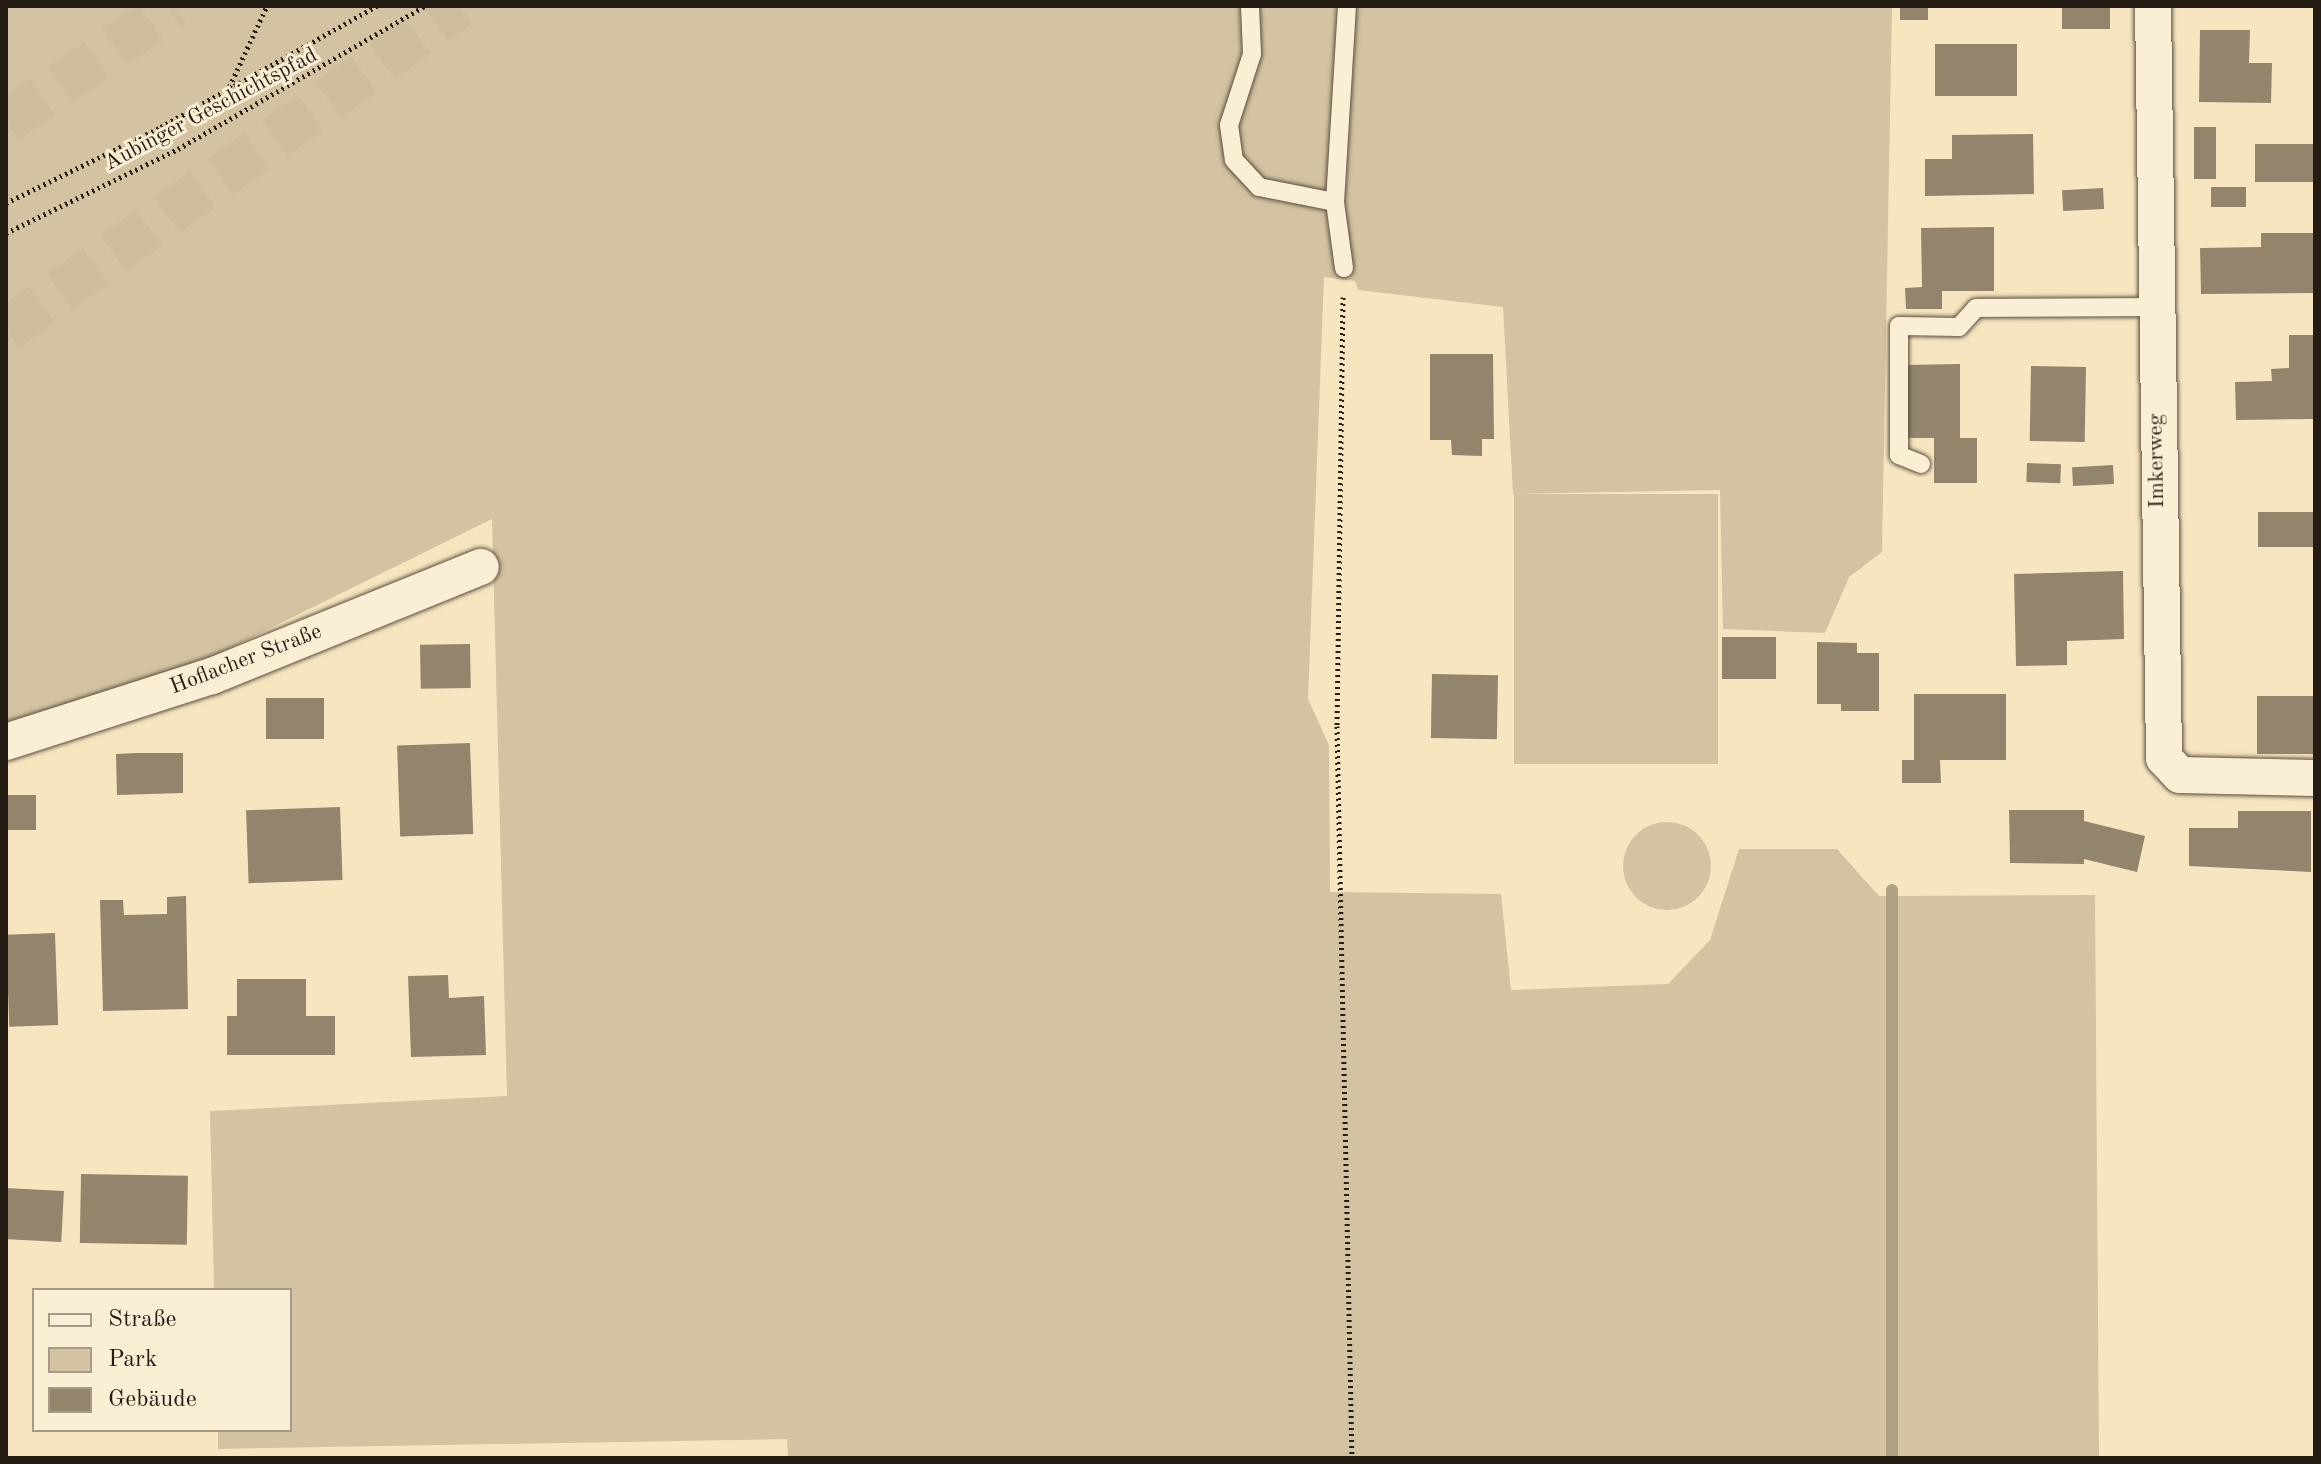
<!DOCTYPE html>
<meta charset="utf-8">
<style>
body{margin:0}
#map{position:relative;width:2321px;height:1464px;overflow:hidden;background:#f7e5bf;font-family:"Old Standard TT",serif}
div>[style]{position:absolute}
.green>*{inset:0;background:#d3c3a2;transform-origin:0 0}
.round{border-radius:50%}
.stream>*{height:12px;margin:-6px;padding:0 6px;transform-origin:6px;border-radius:6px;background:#b0a185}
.building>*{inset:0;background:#92856c;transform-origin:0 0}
.highway-tunnel>*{height:44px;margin-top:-22px;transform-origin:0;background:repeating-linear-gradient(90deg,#cdbd9d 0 44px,transparent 0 66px)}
.path>*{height:5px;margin-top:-2.5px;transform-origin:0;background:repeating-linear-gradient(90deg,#251c13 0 2px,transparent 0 6px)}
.roads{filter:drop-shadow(0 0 2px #5a4e3e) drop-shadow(0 0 2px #5a4e3e)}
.lane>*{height:18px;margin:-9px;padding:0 9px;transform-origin:9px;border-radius:9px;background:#faeed5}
.street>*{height:36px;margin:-18px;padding:0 18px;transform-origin:18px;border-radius:18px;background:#faeed5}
span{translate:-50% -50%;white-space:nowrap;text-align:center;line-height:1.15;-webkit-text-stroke:6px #faeed5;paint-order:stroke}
.street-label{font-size:22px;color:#251c13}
.frame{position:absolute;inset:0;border:8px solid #251c13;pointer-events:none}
.legend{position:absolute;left:32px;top:1288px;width:260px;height:144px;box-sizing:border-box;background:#faeed5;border:2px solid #a59a87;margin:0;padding:10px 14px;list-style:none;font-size:24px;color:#251c13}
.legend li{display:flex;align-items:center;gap:16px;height:40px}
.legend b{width:40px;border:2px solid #a59a87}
</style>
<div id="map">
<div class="green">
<div style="clip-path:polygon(6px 6px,1892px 6px,1882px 552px,1849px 577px,1825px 633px,1723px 629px,1720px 490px,1513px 494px,1503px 307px,1358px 290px,1355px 281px,1324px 277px,1308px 699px,1329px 745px,1330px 892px,1501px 894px,1511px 990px,1668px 984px,1710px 940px,1739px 849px,1837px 849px,1879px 896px,2095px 895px,2099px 1458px,788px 1458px,787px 1439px,218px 1449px,218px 1430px,290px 1430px,290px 1290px,214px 1290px,210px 1111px,507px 1096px,492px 519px,212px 657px,6px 724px)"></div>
<div style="left:1718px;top:494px;width:270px;height:204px;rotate:90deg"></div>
<div class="round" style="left:1623px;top:822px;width:88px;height:88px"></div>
</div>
<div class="stream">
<div style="left:1892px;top:890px;width:568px;rotate:90deg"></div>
</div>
<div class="building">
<div style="left:1900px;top:6px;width:28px;height:14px"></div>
<div style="left:2062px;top:6px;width:48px;height:23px"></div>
<div style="clip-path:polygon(2200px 30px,2250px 30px,2249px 63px,2272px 63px,2271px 103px,2199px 102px)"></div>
<div style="left:1935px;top:44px;width:82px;height:52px"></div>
<div style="left:2194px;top:127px;width:22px;height:52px"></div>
<div style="clip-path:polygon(2033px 134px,2034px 194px,1925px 196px,1925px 159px,1952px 159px,1952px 135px)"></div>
<div style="left:2315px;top:144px;width:38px;height:60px;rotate:90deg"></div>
<div style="left:2211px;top:187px;width:35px;height:20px"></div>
<div style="left:2103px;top:188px;width:21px;height:41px;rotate:87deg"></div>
<div style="clip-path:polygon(1994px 227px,1994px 291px,1942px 291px,1942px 309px,1906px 309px,1905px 288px,1922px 287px,1921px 228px)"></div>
<div style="clip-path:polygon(2261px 233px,2315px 233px,2315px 293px,2201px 294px,2200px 248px,2261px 247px)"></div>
<div style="clip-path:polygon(2289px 335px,2315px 335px,2315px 419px,2236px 420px,2235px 382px,2272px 381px,2271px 369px,2289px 368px)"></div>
<div style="clip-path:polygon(1430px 354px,1493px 354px,1494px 439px,1482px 439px,1482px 456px,1452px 455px,1451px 440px,1430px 440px)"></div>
<div style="clip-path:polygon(1960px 364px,1960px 438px,1977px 438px,1977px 483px,1934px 483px,1934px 438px,1904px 438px,1904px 365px)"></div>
<div style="left:2031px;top:366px;width:55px;height:75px;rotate:1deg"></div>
<div style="left:2027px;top:463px;width:34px;height:19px;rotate:2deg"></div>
<div style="left:2113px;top:465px;width:19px;height:41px;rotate:87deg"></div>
<div style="left:2315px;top:512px;width:35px;height:57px;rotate:90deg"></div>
<div style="clip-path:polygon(2123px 571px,2124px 639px,2067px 641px,2067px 665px,2016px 666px,2014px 574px)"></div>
<div style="left:1722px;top:637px;width:54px;height:42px"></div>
<div style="clip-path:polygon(1817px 642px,1857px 643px,1857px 653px,1879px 653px,1879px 711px,1841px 711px,1841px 704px,1817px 704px)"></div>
<div style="left:470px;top:644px;width:44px;height:50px;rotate:89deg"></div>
<div style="left:1432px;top:674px;width:66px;height:64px;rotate:1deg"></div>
<div style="clip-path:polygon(1914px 694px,2006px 694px,2006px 760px,1940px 760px,1941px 783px,1902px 783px,1902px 760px,1914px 760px)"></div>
<div style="left:2315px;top:696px;width:58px;height:58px;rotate:90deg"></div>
<div style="left:266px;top:698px;width:58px;height:41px"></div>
<div style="left:470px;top:743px;width:91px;height:73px;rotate:88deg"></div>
<div style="clip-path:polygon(137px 753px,183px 753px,183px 793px,117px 795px,116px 754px)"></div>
<div style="left:6px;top:795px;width:30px;height:35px"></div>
<div style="left:340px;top:807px;width:73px;height:94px;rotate:88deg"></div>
<div style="clip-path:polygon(2009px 810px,2084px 810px,2084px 821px,2145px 836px,2137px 872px,2084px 859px,2084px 864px,2010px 863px)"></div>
<div style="clip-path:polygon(2238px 811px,2311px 811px,2311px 872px,2189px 866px,2189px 828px,2238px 828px)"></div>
<div style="clip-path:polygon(186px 896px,188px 1009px,103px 1011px,100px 900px,123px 900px,124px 915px,167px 914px,167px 897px)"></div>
<div style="left:55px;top:933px;width:92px;height:49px;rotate:88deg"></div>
<div style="clip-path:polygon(448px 975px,449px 998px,484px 996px,486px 1055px,411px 1057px,408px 976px)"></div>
<div style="clip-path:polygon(237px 979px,306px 979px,306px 1016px,335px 1016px,335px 1055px,227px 1055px,227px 1016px,237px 1016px)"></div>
<div style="left:81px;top:1174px;width:107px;height:69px;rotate:1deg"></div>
<div style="left:6px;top:1188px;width:58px;height:51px;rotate:3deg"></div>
</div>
<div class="highway-tunnel">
<div style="left:6px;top:122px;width:204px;rotate:-34.6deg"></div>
<div style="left:6px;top:330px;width:557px;rotate:-35.57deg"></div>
</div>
<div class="path">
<div style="left:227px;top:92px;width:95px;rotate:-65.1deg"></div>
<div style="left:6px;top:203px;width:173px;rotate:-26.1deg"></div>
<div style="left:161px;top:127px;width:248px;rotate:-29.3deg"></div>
<div style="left:6px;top:233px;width:191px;rotate:-26deg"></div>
<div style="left:178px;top:149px;width:285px;rotate:-30.1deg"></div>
<div style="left:1343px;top:297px;width:429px;rotate:90.8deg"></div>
<div style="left:1337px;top:726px;width:732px;rotate:88.83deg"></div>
</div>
<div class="roads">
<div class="lane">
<div style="left:1250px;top:6px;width:48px;rotate:87.6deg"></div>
<div style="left:1252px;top:54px;width:75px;rotate:107.9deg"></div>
<div style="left:1229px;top:125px;width:35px;rotate:82deg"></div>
<div style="left:1234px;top:160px;width:37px;rotate:47deg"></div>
<div style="left:1259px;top:187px;width:77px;rotate:11.2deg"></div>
<div style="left:1344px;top:268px;width:67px;rotate:-97.8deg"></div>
<div style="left:1335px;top:202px;width:196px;rotate:-86.5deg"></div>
<div style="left:1921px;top:464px;width:24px;rotate:-158deg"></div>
<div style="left:1899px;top:455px;width:129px;rotate:-90deg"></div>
<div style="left:1899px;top:326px;width:60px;rotate:1deg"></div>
<div style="left:1959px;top:327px;width:25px;rotate:-48deg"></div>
<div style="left:1976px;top:308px;width:178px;rotate:-0.3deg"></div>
</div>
<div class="street">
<div style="left:2153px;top:6px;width:752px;rotate:89.16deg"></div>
<div style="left:2164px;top:758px;width:23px;rotate:47deg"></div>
<div style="left:2180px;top:775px;width:135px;rotate:1.3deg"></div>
<div style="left:6px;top:742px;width:216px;rotate:-17.8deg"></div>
<div style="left:212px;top:676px;width:290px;rotate:-22.1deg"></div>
</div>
</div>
<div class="street-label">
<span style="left:211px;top:110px;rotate:-28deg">Aubinger Geschichtspfad</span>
<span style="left:2157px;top:461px;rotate:-91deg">Imkerweg</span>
<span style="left:246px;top:660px;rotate:-21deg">Hoflacher Straße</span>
</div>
<div class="frame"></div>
<ul class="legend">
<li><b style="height:10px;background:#faeed5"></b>Straße</li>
<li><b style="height:22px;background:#d3c3a2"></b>Park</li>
<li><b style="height:22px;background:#92856c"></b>Gebäude</li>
</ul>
</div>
